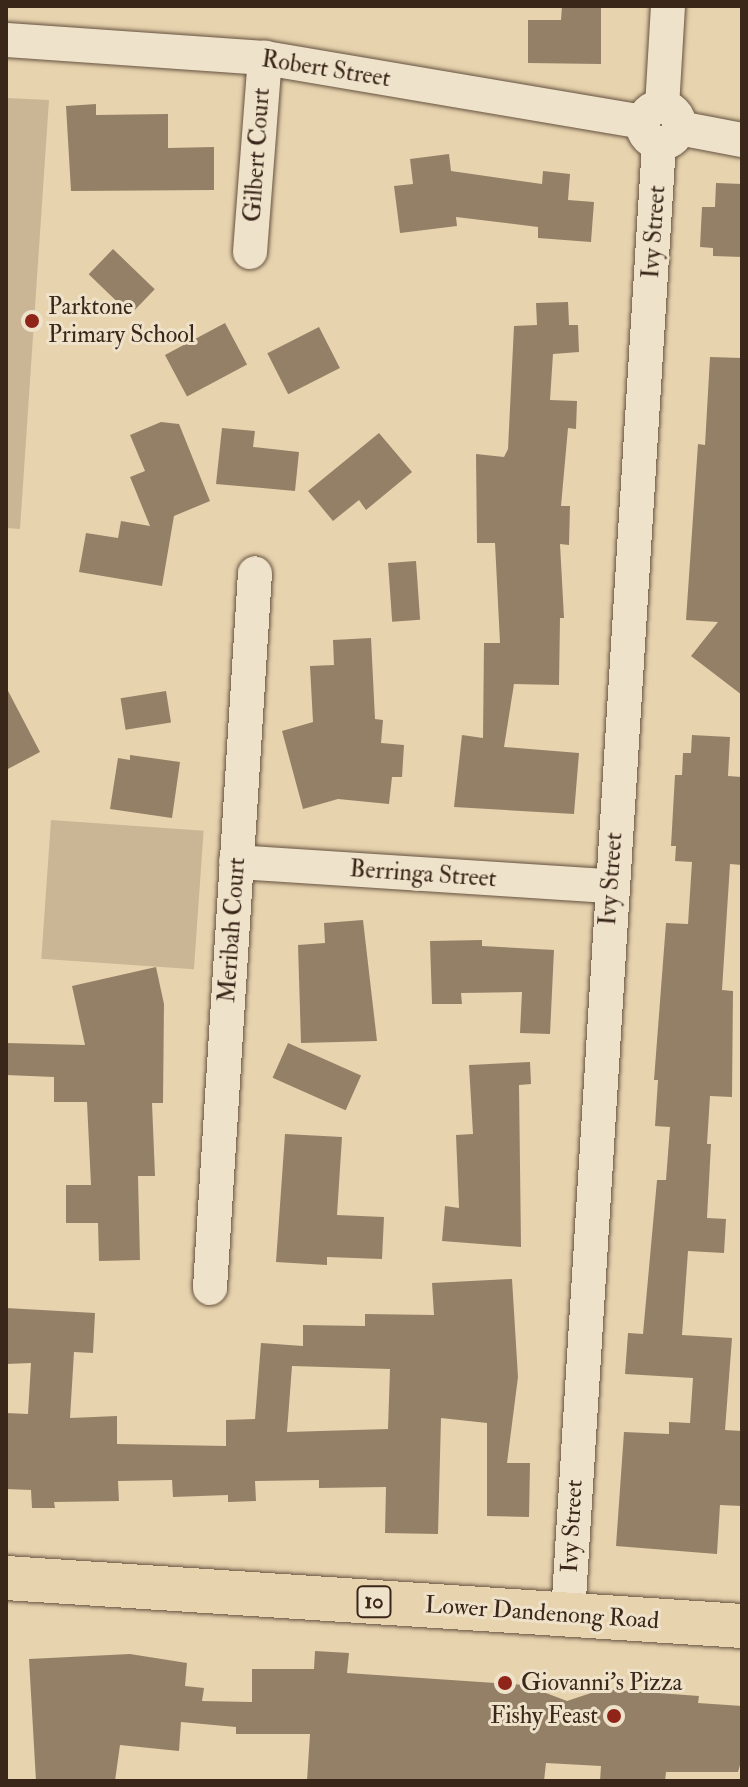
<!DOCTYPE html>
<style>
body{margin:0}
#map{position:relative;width:748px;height:1787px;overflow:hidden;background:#e7d3ae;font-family:"IM FELL Double Pica",serif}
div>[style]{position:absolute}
.green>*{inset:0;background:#cab695;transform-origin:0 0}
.building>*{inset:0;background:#948067;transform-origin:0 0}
.roads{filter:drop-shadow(0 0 2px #65523f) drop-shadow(0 0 2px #65523f)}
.minor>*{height:34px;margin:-17px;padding:0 17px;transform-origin:17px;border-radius:17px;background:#efe2ca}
.minor>.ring{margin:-17px;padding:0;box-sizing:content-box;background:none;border:34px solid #efe2ca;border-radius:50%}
.highway>*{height:44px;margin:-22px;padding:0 22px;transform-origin:22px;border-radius:22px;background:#e7d3ae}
.dots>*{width:22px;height:22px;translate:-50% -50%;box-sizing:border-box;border:4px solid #efe2ca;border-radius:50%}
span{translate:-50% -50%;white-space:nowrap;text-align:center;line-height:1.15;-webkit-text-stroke:6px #efe2ca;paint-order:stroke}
.shield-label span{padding:2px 6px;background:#efe2ca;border:2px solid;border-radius:6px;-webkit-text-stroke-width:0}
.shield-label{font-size:22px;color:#3a271a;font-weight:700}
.street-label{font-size:24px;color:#3a271a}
.poi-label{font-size:24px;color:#3a271a}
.left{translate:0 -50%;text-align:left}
.right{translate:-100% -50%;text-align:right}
.frame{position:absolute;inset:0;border:8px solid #3a271a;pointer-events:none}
</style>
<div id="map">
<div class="green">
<div style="clip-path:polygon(6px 98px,49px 100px,20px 529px,6px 528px)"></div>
<div style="left:51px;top:820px;width:153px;height:139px;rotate:4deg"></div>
</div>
<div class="building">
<div style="clip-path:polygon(562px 6px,601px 6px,601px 64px,528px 63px,528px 20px,561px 20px)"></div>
<div style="clip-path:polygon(96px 104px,96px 115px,168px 114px,168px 148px,214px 147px,214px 190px,71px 191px,66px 106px)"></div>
<div style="clip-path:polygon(449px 154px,451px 171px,542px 184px,543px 171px,570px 174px,568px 200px,594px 202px,591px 242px,538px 238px,538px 227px,456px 217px,457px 226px,400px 233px,394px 186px,413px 184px,410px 159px)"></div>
<div style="clip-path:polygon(716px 183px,742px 184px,742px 257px,713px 256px,713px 248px,700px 247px,702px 207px,715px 207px)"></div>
<div style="left:113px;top:249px;width:58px;height:35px;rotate:44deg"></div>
<div style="clip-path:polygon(568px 302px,569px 325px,578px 325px,579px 352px,553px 354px,550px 400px,577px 401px,576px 429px,568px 428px,561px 506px,570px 506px,569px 545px,560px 544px,564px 618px,560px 618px,559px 685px,514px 684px,504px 747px,579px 753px,574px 814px,454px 807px,462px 735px,483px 738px,484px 643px,500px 643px,495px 543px,477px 543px,476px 454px,504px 457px,508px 449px,514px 326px,537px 325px,536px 303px)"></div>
<div style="left:225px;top:323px;width:47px;height:68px;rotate:62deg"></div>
<div style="left:319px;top:327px;width:46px;height:58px;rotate:63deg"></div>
<div style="clip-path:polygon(710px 357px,742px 358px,742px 695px,691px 656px,718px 622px,686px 620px,698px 444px,705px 445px)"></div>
<div style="clip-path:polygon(161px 422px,179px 424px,210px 501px,174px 516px,162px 586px,79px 572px,86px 533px,118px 538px,121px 521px,150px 526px,130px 477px,145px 471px,130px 435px)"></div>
<div style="clip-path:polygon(222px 428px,255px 431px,253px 447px,299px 452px,295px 491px,216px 484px)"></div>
<div style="clip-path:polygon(379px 433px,412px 472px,366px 510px,359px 500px,333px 521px,308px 491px)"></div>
<div style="left:416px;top:561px;width:59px;height:28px;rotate:86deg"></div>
<div style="clip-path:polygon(371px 638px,375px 719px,383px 720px,381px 743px,404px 745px,402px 777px,392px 777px,389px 804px,338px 799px,303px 809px,282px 731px,313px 722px,310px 666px,334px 665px,333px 640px)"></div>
<div style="clip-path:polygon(6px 687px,40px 752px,6px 770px)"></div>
<div style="left:166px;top:691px;width:32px;height:46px;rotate:81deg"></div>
<div style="clip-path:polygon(692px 735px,730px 737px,728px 776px,742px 777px,742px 865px,730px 864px,722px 990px,733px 991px,732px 1097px,710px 1096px,707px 1144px,711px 1144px,707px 1218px,726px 1219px,724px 1253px,688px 1251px,682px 1335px,732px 1338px,725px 1430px,742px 1431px,742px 1506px,720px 1505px,717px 1554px,616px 1546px,624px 1432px,669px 1434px,669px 1422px,690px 1423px,693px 1378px,625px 1374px,628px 1333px,643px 1334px,657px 1180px,666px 1180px,670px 1127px,655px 1126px,658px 1080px,654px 1080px,666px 923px,688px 924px,692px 862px,675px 861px,676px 846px,671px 846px,675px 775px,682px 775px,683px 753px,691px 753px)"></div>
<div style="clip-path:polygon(130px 755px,180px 762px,172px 818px,110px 809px,118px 758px,130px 760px)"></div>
<div style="clip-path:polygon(363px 920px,377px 1041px,301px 1043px,298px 945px,325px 943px,324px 923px)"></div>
<div style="clip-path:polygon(482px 940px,482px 946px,554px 950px,550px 1034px,520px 1033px,522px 992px,461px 993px,462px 1004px,432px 1004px,430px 941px)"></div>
<div style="clip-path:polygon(156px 967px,164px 1004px,163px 1103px,152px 1103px,155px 1176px,138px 1176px,140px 1260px,99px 1261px,98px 1223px,66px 1223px,66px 1185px,91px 1185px,87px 1102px,54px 1102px,54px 1077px,6px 1075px,6px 1043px,85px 1045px,72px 986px)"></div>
<div style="left:288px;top:1043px;width:80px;height:38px;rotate:24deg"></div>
<div style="clip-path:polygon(530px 1062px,531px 1084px,519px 1085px,521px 1247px,442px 1241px,445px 1206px,459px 1208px,456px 1135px,473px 1134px,469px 1065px)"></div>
<div style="clip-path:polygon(285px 1134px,342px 1137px,337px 1215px,384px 1217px,382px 1259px,327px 1257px,327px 1265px,276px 1262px)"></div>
<div style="clip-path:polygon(evenodd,512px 1279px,518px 1377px,507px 1463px,530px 1463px,529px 1517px,487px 1516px,487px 1423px,441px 1418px,438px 1534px,385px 1533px,386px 1487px,319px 1488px,319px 1480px,255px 1481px,256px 1501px,228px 1502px,228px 1495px,173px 1497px,172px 1480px,118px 1481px,119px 1501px,54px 1502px,55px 1508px,32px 1508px,31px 1490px,6px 1489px,6px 1413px,28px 1414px,31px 1363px,6px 1364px,6px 1308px,95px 1313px,93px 1353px,74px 1352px,70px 1418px,117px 1416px,117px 1444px,226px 1446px,226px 1420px,255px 1419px,261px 1343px,303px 1346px,303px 1325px,365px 1326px,365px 1314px,434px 1315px,432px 1283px,512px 1279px,292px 1366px,390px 1369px,388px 1429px,287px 1432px,292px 1366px)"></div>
<div style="clip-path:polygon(315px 1651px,349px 1653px,347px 1673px,525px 1685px,567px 1701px,603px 1689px,699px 1696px,698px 1703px,742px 1706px,742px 1758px,738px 1772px,666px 1772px,665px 1781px,600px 1781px,601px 1766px,546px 1763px,544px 1781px,307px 1781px,310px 1734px,236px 1734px,236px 1727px,181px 1722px,179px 1751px,120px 1745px,115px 1781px,36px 1781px,29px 1659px,130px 1654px,187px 1663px,185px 1686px,204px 1688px,202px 1701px,252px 1702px,252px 1669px,314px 1669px)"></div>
</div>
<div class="roads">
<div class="minor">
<div style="left:6px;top:40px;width:260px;rotate:4deg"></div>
<div style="left:265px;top:58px;width:382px;rotate:9.6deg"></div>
<div class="ring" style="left:643px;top:107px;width:2px;height:2px"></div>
<div style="left:662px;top:107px;width:101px;rotate:-86.6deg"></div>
<div style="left:679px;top:128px;width:64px;rotate:10.8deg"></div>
<div style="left:250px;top:252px;width:195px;rotate:-85.6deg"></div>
<div style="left:236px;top:862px;width:376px;rotate:3.7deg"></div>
<div style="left:210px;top:1288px;width:716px;rotate:-86.4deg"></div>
<div style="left:568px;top:1615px;width:1474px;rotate:-86.46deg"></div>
</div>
<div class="highway">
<div style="left:6px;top:1578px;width:738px;rotate:3.73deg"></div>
</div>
</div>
<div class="dots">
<div style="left:32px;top:321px;background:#8f2418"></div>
<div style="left:505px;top:1683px;background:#8f2418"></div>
<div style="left:614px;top:1716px;background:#8f2418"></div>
</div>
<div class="shield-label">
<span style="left:374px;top:1602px">10</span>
</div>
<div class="street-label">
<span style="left:326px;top:69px;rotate:9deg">Robert Street</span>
<span style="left:257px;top:155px;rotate:-86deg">Gilbert Court</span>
<span style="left:654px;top:232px;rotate:-86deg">Ivy Street</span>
<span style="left:423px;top:874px;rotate:4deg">Berringa Street</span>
<span style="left:611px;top:879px;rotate:-86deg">Ivy Street</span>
<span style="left:232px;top:930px;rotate:-86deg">Meribah Court</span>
<span style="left:572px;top:1526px;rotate:-87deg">Ivy Street</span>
<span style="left:542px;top:1613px;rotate:4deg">Lower Dandenong Road</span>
</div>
<div class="poi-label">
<span class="left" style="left:48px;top:321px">Parktone<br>Primary School</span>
<span class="left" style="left:521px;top:1683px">Giovanni's Pizza</span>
<span class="right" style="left:598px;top:1716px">Fishy Feast</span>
</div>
<div class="frame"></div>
</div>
